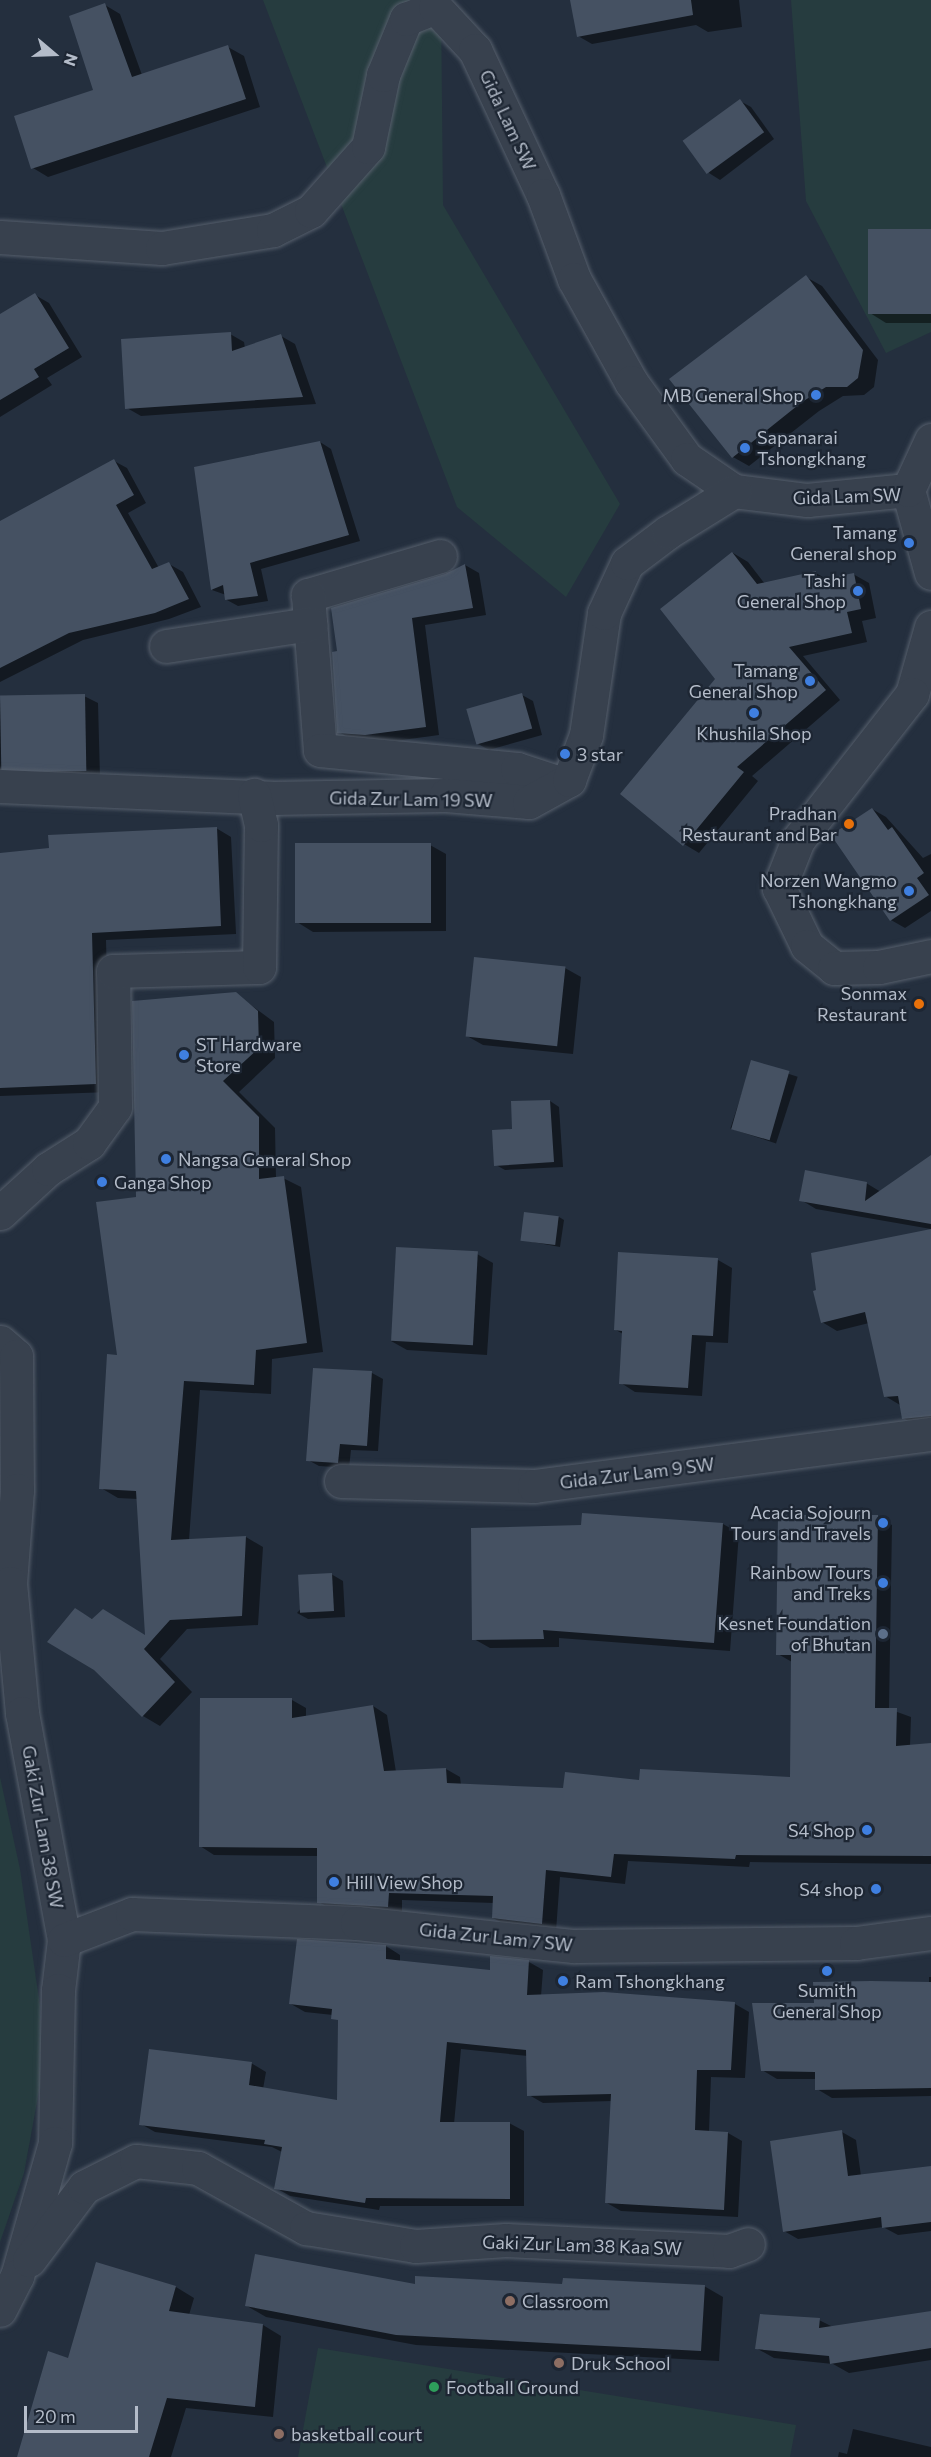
<!DOCTYPE html>
<style>
body{margin:0}
#map{position:relative;width:931px;height:2457px;overflow:hidden;background:#242f3e;font-family:Commissioner,sans-serif}
div>[style]{position:absolute}
.green>*{inset:0;background:#263c3f}
.shadow>*{inset:0;background:#0007;transform-origin:0 0}
.building>*{inset:0;background:#455162;transform-origin:0 0}
.roads{filter:drop-shadow(0 0 2px #565f6c) drop-shadow(0 0 2px #565f6c)}
.minor>*{height:33px;margin:-16.5px;padding:0 16.5px;transform-origin:16.5px;border-radius:16.5px;background:#38414e}
.dots>*{width:16px;height:16px;translate:-50% -50%;box-sizing:border-box;border:3px solid #1d2633;border-radius:50%}
span{translate:-50% -50%;white-space:nowrap;text-align:center;line-height:1.15;-webkit-text-stroke:4.5px #1d2633;paint-order:stroke}
.street-label{font-size:18px;color:#b4bcc9}
.poi-label{font-size:18px;color:#b4bcc9}
.right{translate:-100% -50%;text-align:right}
.left{translate:0 -50%;text-align:left}
.north{position:absolute;left:24px;top:24px;width:60px;height:60px;-webkit-text-stroke:4px #1d2633;paint-order:stroke;rotate:109deg;font-size:16px;font-weight:700;line-height:24px;text-align:center;color:#b4bcc9}
.north::after{content:'';display:block;margin:auto;width:21px;height:27px;background:#b4bcc9;clip-path:polygon(50% 0,100% 100%,50% 72%,0 100%)}
.scale{position:absolute;left:24px;top:2406px;width:114px;height:27px;box-sizing:border-box;border:3px solid #b4bcc9;border-top:0;padding-left:8px;font-size:18px;line-height:21px;white-space:nowrap;color:#b4bcc9;-webkit-text-stroke:4px #1d2633;paint-order:stroke}
</style>
<div id="map">
<div class="green">
<div style="clip-path:polygon(263px 0,441px 0,443px 205px,620px 504px,566px 597px,457px 507px)"></div>
<div style="clip-path:polygon(791px 0,931px 0,931px 332px,886px 353px,806px 201px)"></div>
<div style="clip-path:polygon(0 1777px,20px 1869px,40px 2006px,41px 2080px,24px 2173px,0 2242px)"></div>
<div style="clip-path:polygon(318px 2348px,796px 2425px,790px 2457px,298px 2457px)"></div>
</div>
<div class="shadow">
<div style="clip-path:polygon(571px 0,739px 0,742px 27px,708px 32px,696px 25px,592px 44px,578px 36px)"></div>
<div style="clip-path:polygon(105px 5px,120px 14px,142px 75px,228px 47px,244px 56px,260px 107px,48px 177px,33px 168px,95px 91px)"></div>
<div style="clip-path:polygon(740px 101px,751px 107px,774px 139px,720px 180px,709px 173px)"></div>
<div style="clip-path:polygon(931px 231px,931px 323px,886px 323px,870px 313px)"></div>
<div style="clip-path:polygon(806px 277px,822px 286px,878px 360px,874px 387px,864px 395px,843px 396px,819px 411px,749px 466px,733px 457px)"></div>
<div style="clip-path:polygon(35px 295px,49px 303px,82px 357px,47px 378px,52px 385px,0 417px,0 316px)"></div>
<div style="clip-path:polygon(230px 334px,244px 342px,245px 348px,281px 336px,295px 344px,316px 404px,141px 416px,127px 408px)"></div>
<div style="clip-path:polygon(320px 442px,331px 449px,360px 541px,261px 569px,268px 601px,238px 606px,227px 600px,226px 595px,212px 590px)"></div>
<div style="clip-path:polygon(114px 461px,127px 468px,146px 503px,128px 513px,159px 568px,169px 564px,183px 572px,201px 607px,169px 619px,83px 640px,0 682px,0 522px)"></div>
<div style="clip-path:polygon(733px 553px,748px 562px,765px 584px,816px 573px,828px 580px,853px 574px,869px 583px,876px 618px,862px 621px,867px 642px,803px 656px,840px 700px,752px 776px,758px 781px,699px 853px,684px 844px,717px 679px)"></div>
<div style="clip-path:polygon(465px 565px,479px 573px,486px 615px,425px 625px,439px 735px,380px 743px,353px 740px,339px 732px,334px 653px)"></div>
<div style="clip-path:polygon(522px 695px,533px 701px,542px 735px,489px 750px,478px 744px)"></div>
<div style="clip-path:polygon(84px 696px,98px 703px,100px 778px,0 782px,0 699px)"></div>
<div style="clip-path:polygon(872px 809px,886px 817px,923px 858px,931px 854px,931px 911px,905px 928px,891px 920px,834px 836px)"></div>
<div style="clip-path:polygon(216px 828px,231px 837px,236px 934px,106px 940px,110px 1092px,0 1096px,0 855px)"></div>
<div style="clip-path:polygon(430px 845px,446px 854px,446px 931px,313px 932px,297px 922px)"></div>
<div style="clip-path:polygon(475px 958px,565px 968px,581px 977px,573px 1054px,483px 1045px,467px 1036px)"></div>
<div style="clip-path:polygon(236px 994px,274px 1022px,275px 1058px,239px 1092px,275px 1128px,276px 1179px,283px 1178px,301px 1187px,323px 1352px,272px 1359px,271px 1394px,200px 1390px,189px 1540px,246px 1537px,263px 1547px,258px 1625px,187px 1629px,160px 1659px,192px 1692px,160px 1726px,143px 1716px,76px 1610px,94px 1620px,146px 1637px,138px 1499px,118px 1498px,101px 1488px,137px 1198px)"></div>
<div style="left:752px;top:1062px;width:48px;height:70px;rotate:18deg"></div>
<div style="clip-path:polygon(550px 1101px,559px 1107px,563px 1167px,505px 1170px,496px 1165px,514px 1130px)"></div>
<div style="clip-path:polygon(931px 1157px,931px 1229px,816px 1209px,801px 1200px,866px 1183px,881px 1192px)"></div>
<div style="clip-path:polygon(559px 1217px,564px 1220px,560px 1247px,522px 1240px)"></div>
<div style="clip-path:polygon(931px 1231px,931px 1425px,918px 1426px,903px 1418px,900px 1405px,885px 1396px,869px 1323px,837px 1331px,822px 1322px)"></div>
<div style="clip-path:polygon(477px 1254px,493px 1263px,487px 1355px,407px 1350px,391px 1341px)"></div>
<div style="clip-path:polygon(718px 1260px,732px 1268px,728px 1343px,706px 1342px,702px 1396px,635px 1392px,621px 1383px,623px 1334px,616px 1330px)"></div>
<div style="clip-path:polygon(314px 1369px,372px 1373px,383px 1379px,378px 1451px,351px 1450px,349px 1468px,319px 1466px,308px 1460px)"></div>
<div style="clip-path:polygon(584px 1514px,723px 1524px,739px 1533px,730px 1651px,559px 1638px,559px 1647px,490px 1648px,474px 1639px,583px 1527px)"></div>
<div style="clip-path:polygon(877px 1517px,892px 1525px,889px 1709px,911px 1717px,910px 1746px,931px 1745px,931px 1864px,750px 1862px,749px 1867px,628px 1861px,625px 1884px,560px 1877px,556px 1931px,508px 1926px,493px 1918px,494px 1903px,402px 1900px,402px 1915px,333px 1910px,319px 1902px,319px 1856px,214px 1855px,200px 1846px,292px 1700px,306px 1708px,306px 1717px,373px 1706px,387px 1715px,396px 1772px,446px 1769px,460px 1777px,461px 1785px,564px 1789px,641px 1782px,791px 1779px,792px 1662px,778px 1654px)"></div>
<div style="clip-path:polygon(331px 1574px,343px 1581px,345px 1617px,308px 1619px,297px 1613px)"></div>
<div style="clip-path:polygon(386px 1946px,400px 1955px,400px 1962px,491px 1971px,492px 1958px,529px 1962px,543px 1970px,541px 1996px,735px 2004px,749px 2012px,745px 2078px,711px 2077px,709px 2132px,728px 2133px,742px 2141px,738px 2217px,621px 2211px,607px 2203px,612px 2101px,543px 2103px,529px 2095px,528px 2056px,461px 2049px,454px 2124px,509px 2123px,524px 2131px,524px 2206px,380px 2206px,379px 2210px,290px 2196px,276px 2188px,282px 2152px,272px 2147px,155px 2132px,141px 2124px,251px 2063px,266px 2072px,263px 2089px,339px 2102px,340px 2022px,333px 2015px,305px 2012px,291px 2004px)"></div>
<div style="clip-path:polygon(929px 1977px,931px 1977px,931px 2096px,832px 2098px,817px 2089px,817px 2079px,777px 2079px,762px 2070px,815px 2005px,929px 1983px)"></div>
<div style="clip-path:polygon(842px 2132px,856px 2140px,861px 2176px,931px 2168px,931px 2231px,898px 2235px,883px 2227px,798px 2239px,784px 2231px)"></div>
<div style="clip-path:polygon(416px 2286px,704px 2286px,723px 2297px,719px 2361px,416px 2345px,266px 2317px,247px 2306px)"></div>
<div style="clip-path:polygon(176px 2287px,194px 2298px,189px 2315px,263px 2325px,281px 2336px,273px 2417px,186px 2408px,171px 2457px,19px 2457px,69px 2359px)"></div>
<div style="clip-path:polygon(931px 2312px,931px 2360px,849px 2373px,833px 2364px,774px 2358px,756px 2348px,819px 2320px,833px 2327px)"></div>
<div style="clip-path:polygon(853px 2429px,931px 2447px,931px 2457px,838px 2457px,839px 2452px,847px 2454px)"></div>
</div>
<div class="building">
<div style="clip-path:polygon(570px 0,691px 0,693px 15px,577px 37px)"></div>
<div style="clip-path:polygon(105px 3px,132px 77px,228px 45px,246px 99px,31px 169px,14px 116px,93px 90px,69px 16px)"></div>
<div style="left:740px;top:99px;width:41px;height:71px;rotate:54deg"></div>
<div style="left:868px;top:229px;width:63px;height:85px"></div>
<div style="clip-path:polygon(806px 275px,863px 350px,858px 378px,847px 387px,826px 387px,802px 402px,732px 458px,669px 379px)"></div>
<div style="clip-path:polygon(35px 293px,69px 348px,34px 369px,39px 377px,0 400px,0 314px)"></div>
<div style="clip-path:polygon(231px 332px,232px 351px,281px 334px,303px 397px,125px 409px,121px 339px)"></div>
<div style="clip-path:polygon(320px 441px,349px 535px,250px 563px,258px 596px,225px 600px,223px 585px,211px 590px,194px 467px)"></div>
<div style="clip-path:polygon(114px 459px,134px 495px,116px 505px,152px 569px,169px 562px,189px 599px,155px 613px,69px 633px,0 668px,0 521px)"></div>
<div style="clip-path:polygon(732px 552px,757px 584px,816px 571px,818px 580px,854px 573px,861px 609px,847px 612px,852px 633px,789px 647px,826px 690px,737px 767px,744px 772px,683px 846px,620px 794px,715px 679px,660px 609px)"></div>
<div style="clip-path:polygon(465px 564px,473px 608px,412px 618px,426px 727px,365px 735px,337px 733px,332px 652px,337px 651px,331px 608px,445px 574px)"></div>
<div style="left:522px;top:693px;width:37px;height:58px;rotate:74deg"></div>
<div style="left:85px;top:694px;width:77px;height:85px;rotate:89deg"></div>
<div style="clip-path:polygon(872px 808px,888px 830px,892px 827px,924px 873px,917px 878px,929px 895px,890px 921px,831px 835px)"></div>
<div style="clip-path:polygon(217px 827px,221px 926px,92px 933px,96px 1084px,0 1088px,0 853px,49px 848px,48px 835px)"></div>
<div style="left:431px;top:843px;width:80px;height:136px;rotate:90deg"></div>
<div style="left:474px;top:957px;width:92px;height:80px;rotate:6deg"></div>
<div style="clip-path:polygon(236px 992px,258px 1011px,259px 1048px,223px 1081px,259px 1117px,259px 1179px,284px 1176px,307px 1343px,256px 1350px,254px 1385px,184px 1381px,171px 1540px,246px 1536px,242px 1616px,170px 1620px,144px 1649px,175px 1682px,142px 1717px,94px 1670px,47px 1642px,75px 1608px,92px 1619px,103px 1609px,145px 1635px,136px 1491px,99px 1489px,107px 1354px,117px 1355px,96px 1202px,136px 1197px,132px 1001px)"></div>
<div style="left:751px;top:1060px;width:40px;height:72px;rotate:16deg"></div>
<div style="clip-path:polygon(550px 1100px,554px 1162px,494px 1166px,492px 1130px,512px 1129px,511px 1101px)"></div>
<div style="clip-path:polygon(931px 1155px,931px 1224px,799px 1201px,805px 1170px,867px 1182px,865px 1201px)"></div>
<div style="left:524px;top:1212px;width:35px;height:29px;rotate:7deg"></div>
<div style="clip-path:polygon(931px 1229px,931px 1416px,902px 1419px,898px 1396px,884px 1397px,865px 1312px,821px 1323px,813px 1291px,816px 1290px,811px 1253px)"></div>
<div style="left:396px;top:1247px;width:82px;height:94px;rotate:3deg"></div>
<div style="clip-path:polygon(618px 1252px,718px 1258px,713px 1336px,692px 1335px,688px 1388px,619px 1384px,622px 1331px,614px 1330px)"></div>
<div style="clip-path:polygon(313px 1368px,372px 1371px,367px 1446px,340px 1444px,338px 1463px,306px 1461px)"></div>
<div style="clip-path:polygon(582px 1513px,723px 1523px,714px 1643px,543px 1630px,544px 1639px,472px 1640px,471px 1528px,581px 1525px)"></div>
<div style="clip-path:polygon(778px 1515px,878px 1515px,875px 1708px,897px 1708px,896px 1746px,931px 1743px,931px 1856px,736px 1855px,735px 1859px,614px 1854px,611px 1877px,546px 1870px,542px 1924px,492px 1918px,493px 1896px,389px 1893px,388px 1907px,317px 1903px,317px 1848px,199px 1847px,200px 1698px,292px 1698px,292px 1718px,373px 1705px,384px 1771px,446px 1768px,447px 1783px,563px 1788px,565px 1772px,639px 1780px,640px 1769px,790px 1777px,791px 1655px,776px 1655px)"></div>
<div style="left:332px;top:1573px;width:38px;height:34px;rotate:87deg"></div>
<div style="clip-path:polygon(297px 1939px,386px 1945px,386px 1959px,490px 1970px,490px 1956px,529px 1960px,527px 1995px,604px 1992px,735px 2002px,731px 2070px,697px 2070px,695px 2130px,728px 2132px,724px 2210px,605px 2203px,611px 2094px,527px 2096px,526px 2050px,447px 2042px,440px 2122px,510px 2122px,510px 2199px,366px 2198px,365px 2203px,274px 2189px,282px 2147px,264px 2144px,265px 2140px,139px 2125px,149px 2049px,252px 2062px,249px 2085px,337px 2100px,338px 2020px,331px 2019px,332px 2009px,289px 2004px)"></div>
<div style="clip-path:polygon(871px 1981px,931px 1982px,931px 2088px,815px 2090px,815px 2072px,761px 2071px,752px 2003px,814px 2003px,813px 1982px)"></div>
<div style="clip-path:polygon(842px 2130px,848px 2176px,931px 2166px,931px 2222px,882px 2228px,881px 2217px,783px 2232px,770px 2141px)"></div>
<div style="clip-path:polygon(255px 2254px,415px 2284px,415px 2276px,562px 2284px,563px 2278px,705px 2285px,701px 2351px,396px 2335px,245px 2306px)"></div>
<div style="clip-path:polygon(96px 2262px,176px 2286px,169px 2311px,263px 2324px,255px 2407px,167px 2398px,149px 2457px,17px 2457px,48px 2351px,68px 2358px)"></div>
<div style="clip-path:polygon(931px 2311px,931px 2348px,830px 2364px,829px 2356px,755px 2349px,760px 2314px,820px 2318px,819px 2328px)"></div>
</div>
<div class="roads">
<div class="minor">
<div style="left:0;top:237px;width:162px;rotate:3.9deg"></div>
<div style="left:162px;top:248px;width:112px;rotate:-9.2deg"></div>
<div style="left:273px;top:230px;width:42px;rotate:-26.6deg"></div>
<div style="left:311px;top:211px;width:86px;rotate:-48.3deg"></div>
<div style="left:368px;top:147px;width:74px;rotate:-78.2deg"></div>
<div style="left:383px;top:75px;width:61px;rotate:-67.7deg"></div>
<div style="left:406px;top:19px;width:31px;rotate:-22deg"></div>
<div style="left:435px;top:7px;width:59px;rotate:47.1deg"></div>
<div style="left:475px;top:50px;width:160px;rotate:64.9deg"></div>
<div style="left:543px;top:195px;width:90px;rotate:69.7deg"></div>
<div style="left:574px;top:279px;width:118px;rotate:61deg"></div>
<div style="left:631px;top:382px;width:95px;rotate:54deg"></div>
<div style="left:687px;top:459px;width:57px;rotate:34.2deg"></div>
<div style="left:734px;top:491px;width:74px;rotate:7deg"></div>
<div style="left:807px;top:500px;width:101px;rotate:-5.7deg"></div>
<div style="left:908px;top:490px;width:86px;rotate:74.5deg"></div>
<div style="left:908px;top:490px;width:55px;rotate:-65.3deg"></div>
<div style="left:440px;top:556px;width:138px;rotate:163.5deg"></div>
<div style="left:308px;top:595px;width:155px;rotate:85.6deg"></div>
<div style="left:320px;top:750px;width:198px;rotate:5.5deg"></div>
<div style="left:517px;top:769px;width:45px;rotate:18deg"></div>
<div style="left:931px;top:627px;width:70px;rotate:105.8deg"></div>
<div style="left:912px;top:694px;width:185px;rotate:128deg"></div>
<div style="left:798px;top:840px;width:52px;rotate:111.6deg"></div>
<div style="left:779px;top:888px;width:64px;rotate:64.2deg"></div>
<div style="left:807px;top:946px;width:35px;rotate:39deg"></div>
<div style="left:834px;top:968px;width:45px;rotate:-1.3deg"></div>
<div style="left:879px;top:967px;width:53px;rotate:-11.9deg"></div>
<div style="left:166px;top:646px;width:146px;rotate:-8.7deg"></div>
<div style="left:0;top:786px;width:271px;rotate:2.5deg"></div>
<div style="left:271px;top:798px;width:175px;rotate:-1deg"></div>
<div style="left:446px;top:795px;width:83px;rotate:4.8deg"></div>
<div style="left:529px;top:802px;width:46px;rotate:-28.8deg"></div>
<div style="left:569px;top:780px;width:48px;rotate:-69.3deg"></div>
<div style="left:586px;top:735px;width:123px;rotate:-81.6deg"></div>
<div style="left:604px;top:613px;width:55px;rotate:-65.3deg"></div>
<div style="left:627px;top:563px;width:51px;rotate:-37.1deg"></div>
<div style="left:668px;top:532px;width:78px;rotate:-31.8deg"></div>
<div style="left:0;top:1213px;width:65px;rotate:-42.5deg"></div>
<div style="left:48px;top:1169px;width:49px;rotate:-32.4deg"></div>
<div style="left:89px;top:1143px;width:44px;rotate:-54.2deg"></div>
<div style="left:115px;top:1107px;width:136px;rotate:-90.8deg"></div>
<div style="left:113px;top:971px;width:146px;rotate:-1.6deg"></div>
<div style="left:259px;top:967px;width:142px;rotate:-89.2deg"></div>
<div style="left:261px;top:825px;width:31px;rotate:-103deg"></div>
<div style="left:0;top:1342px;width:21px;rotate:41deg"></div>
<div style="left:16px;top:1356px;width:134px;rotate:89.6deg"></div>
<div style="left:17px;top:1490px;width:93px;rotate:94.3deg"></div>
<div style="left:10px;top:1583px;width:131px;rotate:84.7deg"></div>
<div style="left:22px;top:1713px;width:231px;rotate:79.5deg"></div>
<div style="left:64px;top:1940px;width:50px;rotate:96.8deg"></div>
<div style="left:58px;top:1990px;width:153px;rotate:91.1deg"></div>
<div style="left:55px;top:2143px;width:138px;rotate:105.9deg"></div>
<div style="left:17px;top:2276px;width:38px;rotate:117deg"></div>
<div style="left:341px;top:1481px;width:193px;rotate:1.5deg"></div>
<div style="left:534px;top:1486px;width:400px;rotate:-7.5deg"></div>
<div style="left:64px;top:1940px;width:73px;rotate:-20.9deg"></div>
<div style="left:132px;top:1914px;width:225px;rotate:2.3deg"></div>
<div style="left:357px;top:1923px;width:218px;rotate:6.1deg"></div>
<div style="left:574px;top:1946px;width:282px;rotate:-0.6deg"></div>
<div style="left:856px;top:1943px;width:76px;rotate:-7.6deg"></div>
<div style="left:29px;top:2260px;width:91px;rotate:-53deg"></div>
<div style="left:84px;top:2187px;width:58px;rotate:-26.6deg"></div>
<div style="left:136px;top:2161px;width:62px;rotate:6.4deg"></div>
<div style="left:198px;top:2168px;width:124px;rotate:29.1deg"></div>
<div style="left:306px;top:2228px;width:111px;rotate:9.3deg"></div>
<div style="left:416px;top:2246px;width:90px;rotate:-3.8deg"></div>
<div style="left:506px;top:2240px;width:223px;rotate:2.8deg"></div>
<div style="left:729px;top:2251px;width:20px;rotate:-20deg"></div>
</div>
</div>
<div class="dots">
<div style="left:816px;top:395px;background:#3f7fe0"></div>
<div style="left:745px;top:448px;background:#3f7fe0"></div>
<div style="left:909px;top:543px;background:#3f7fe0"></div>
<div style="left:858px;top:591px;background:#3f7fe0"></div>
<div style="left:810px;top:681px;background:#3f7fe0"></div>
<div style="left:754px;top:713px;background:#3f7fe0"></div>
<div style="left:565px;top:754px;background:#3f7fe0"></div>
<div style="left:849px;top:824px;background:#e8710a"></div>
<div style="left:909px;top:891px;background:#3f7fe0"></div>
<div style="left:919px;top:1004px;background:#e8710a"></div>
<div style="left:184px;top:1055px;background:#3f7fe0"></div>
<div style="left:166px;top:1159px;background:#3f7fe0"></div>
<div style="left:102px;top:1182px;background:#3f7fe0"></div>
<div style="left:883px;top:1523px;background:#3f7fe0"></div>
<div style="left:883px;top:1583px;background:#3f7fe0"></div>
<div style="left:883px;top:1634px;background:#5c6f8a"></div>
<div style="left:867px;top:1830px;background:#3f7fe0"></div>
<div style="left:334px;top:1882px;background:#3f7fe0"></div>
<div style="left:876px;top:1889px;background:#3f7fe0"></div>
<div style="left:827px;top:1971px;background:#3f7fe0"></div>
<div style="left:563px;top:1981px;background:#3f7fe0"></div>
<div style="left:510px;top:2301px;background:#8d6e63"></div>
<div style="left:559px;top:2363px;background:#8d6e63"></div>
<div style="left:434px;top:2387px;background:#2e9e5b"></div>
<div style="left:279px;top:2434px;background:#8d6e63"></div>
</div>
<div class="street-label">
<span style="left:508px;top:120px;rotate:65deg">Gida Lam SW</span>
<span style="left:847px;top:496px;rotate:-2deg">Gida Lam SW</span>
<span style="left:411px;top:799px;rotate:1deg">Gida Zur Lam 19 SW</span>
<span style="left:637px;top:1473px;rotate:-7deg">Gida Zur Lam 9 SW</span>
<span style="left:43px;top:1827px;rotate:80deg">Gaki Zur Lam 38 SW</span>
<span style="left:496px;top:1937px;rotate:6deg">Gida Zur Lam 7 SW</span>
<span style="left:582px;top:2245px;rotate:2deg">Gaki Zur Lam 38 Kaa SW</span>
</div>
<div class="poi-label">
<span class="right" style="left:804px;top:395px">MB General Shop</span>
<span class="left" style="left:757px;top:448px">Sapanarai<br>Tshongkhang</span>
<span class="right" style="left:897px;top:543px">Tamang<br>General shop</span>
<span class="right" style="left:846px;top:591px">Tashi<br>General Shop</span>
<span class="right" style="left:798px;top:681px">Tamang<br>General Shop</span>
<span style="left:754px;top:733px">Khushila Shop</span>
<span class="left" style="left:577px;top:754px">3 star</span>
<span class="right" style="left:837px;top:824px">Pradhan<br>Restaurant and Bar</span>
<span class="right" style="left:897px;top:891px">Norzen Wangmo<br>Tshongkhang</span>
<span class="right" style="left:907px;top:1004px">Sonmax<br>Restaurant</span>
<span class="left" style="left:196px;top:1055px">ST Hardware<br>Store</span>
<span class="left" style="left:178px;top:1159px">Nangsa General Shop</span>
<span class="left" style="left:114px;top:1182px">Ganga Shop</span>
<span class="right" style="left:871px;top:1523px">Acacia Sojourn<br>Tours and Travels</span>
<span class="right" style="left:871px;top:1583px">Rainbow Tours<br>and Treks</span>
<span class="right" style="left:871px;top:1634px">Kesnet Foundation<br>of Bhutan</span>
<span class="right" style="left:855px;top:1830px">S4 Shop</span>
<span class="left" style="left:346px;top:1882px">Hill View Shop</span>
<span class="right" style="left:864px;top:1889px">S4 shop</span>
<span class="left" style="left:575px;top:1981px">Ram Tshongkhang</span>
<span style="left:827px;top:2001px">Sumith<br>General Shop</span>
<span class="left" style="left:522px;top:2301px">Classroom</span>
<span class="left" style="left:571px;top:2363px">Druk School</span>
<span class="left" style="left:446px;top:2387px">Football Ground</span>
<span class="left" style="left:291px;top:2434px">basketball court</span>
</div>
<div class="north">N</div>
<div class="scale">20 m</div>
</div>
